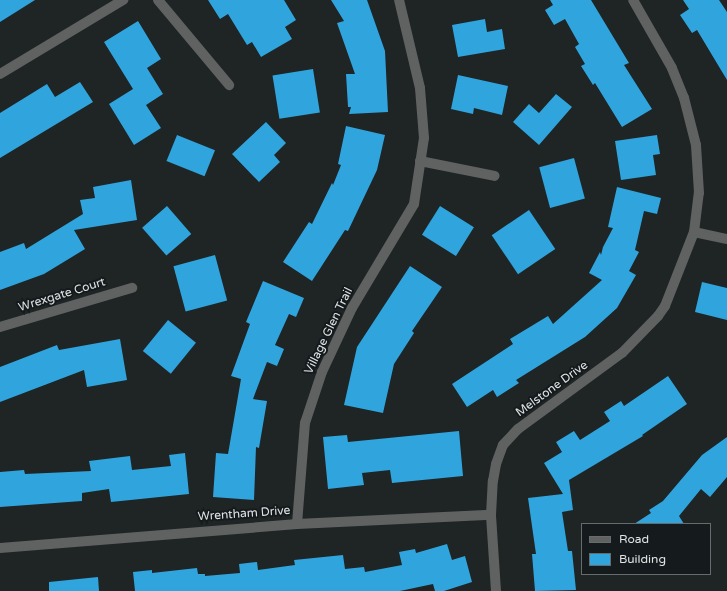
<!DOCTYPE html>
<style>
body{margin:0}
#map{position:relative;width:727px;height:591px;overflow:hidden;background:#1f2425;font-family:"Varela Round",sans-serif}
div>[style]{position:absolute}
.building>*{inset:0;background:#30a4dd;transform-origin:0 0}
.street>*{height:10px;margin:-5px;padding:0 5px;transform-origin:5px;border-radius:5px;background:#606262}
span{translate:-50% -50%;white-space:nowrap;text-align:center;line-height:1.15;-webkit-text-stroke:4px #151a1c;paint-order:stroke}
.street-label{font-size:12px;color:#e0e4e5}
.legend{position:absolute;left:581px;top:523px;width:130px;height:52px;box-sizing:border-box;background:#151a1c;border:1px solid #666b6c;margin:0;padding:5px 7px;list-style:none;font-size:12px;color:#e0e4e5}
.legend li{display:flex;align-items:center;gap:8px;height:20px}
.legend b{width:20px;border:1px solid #666b6c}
</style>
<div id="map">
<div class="building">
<div style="clip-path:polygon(0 0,35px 0,0 22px)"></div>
<div style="clip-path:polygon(208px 0,284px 0,296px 20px,285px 27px,292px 39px,261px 57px,252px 42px,247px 45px,228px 14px,220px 19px)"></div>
<div style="clip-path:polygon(331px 0,367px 0,385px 51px,388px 112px,349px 114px,351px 107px,348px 107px,346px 74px,355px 74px,337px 23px,344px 21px)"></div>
<div style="clip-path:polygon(550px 0,591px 0,629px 63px,624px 65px,652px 109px,622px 127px,595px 83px,593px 85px,581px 66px,585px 64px,575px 47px,579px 44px,565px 19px,554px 25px,545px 10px,553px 5px)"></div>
<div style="clip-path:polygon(683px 0,719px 0,727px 12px,727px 80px,697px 30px,692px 33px,680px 15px,689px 9px)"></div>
<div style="clip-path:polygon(485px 19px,487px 32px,502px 29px,505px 49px,458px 57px,452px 25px)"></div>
<div style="clip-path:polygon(138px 21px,161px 59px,147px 68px,163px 94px,146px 105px,161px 128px,134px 145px,109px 104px,133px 89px,104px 42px)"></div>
<div style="left:313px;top:69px;width:44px;height:41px;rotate:81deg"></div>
<div style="clip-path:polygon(458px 75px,508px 86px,502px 115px,474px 108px,473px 114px,451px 109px)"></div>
<div style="clip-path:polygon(80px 82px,93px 102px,0 158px,0 113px,47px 84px,55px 97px)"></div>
<div style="clip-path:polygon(556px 94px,572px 107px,539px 145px,513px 122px,529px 104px,539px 113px)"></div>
<div style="clip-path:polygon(266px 122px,286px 143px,274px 155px,280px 162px,259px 182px,232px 154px)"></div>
<div style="clip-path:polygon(346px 126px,385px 135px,377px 170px,348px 231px,345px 230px,312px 281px,283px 262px,309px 222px,312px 224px,332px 183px,333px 185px,341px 165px,338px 164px)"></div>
<div style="left:177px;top:135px;width:41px;height:28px;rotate:22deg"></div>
<div style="clip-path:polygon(657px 135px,660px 154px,653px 155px,656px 175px,621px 180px,615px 141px)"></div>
<div style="left:574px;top:158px;width:42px;height:36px;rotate:75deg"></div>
<div style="clip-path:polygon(131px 180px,137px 220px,74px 230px,85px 249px,44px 274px,0 290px,0 252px,24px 243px,26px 249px,83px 214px,80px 200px,95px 198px,93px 187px)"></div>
<div style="clip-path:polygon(617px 187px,661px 198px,657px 214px,644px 211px,635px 250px,639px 252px,629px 271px,636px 275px,617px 308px,585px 337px,516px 380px,519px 383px,497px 397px,493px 390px,467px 407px,452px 384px,513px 344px,510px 339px,548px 316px,553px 324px,602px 280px,589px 273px,600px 252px,601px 255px,603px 247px,613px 228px,608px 227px)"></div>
<div style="left:167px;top:206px;width:37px;height:33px;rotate:49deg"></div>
<div style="left:440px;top:206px;width:40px;height:34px;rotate:32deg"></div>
<div style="left:529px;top:210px;width:47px;height:45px;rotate:56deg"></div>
<div style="left:215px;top:255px;width:47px;height:43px;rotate:75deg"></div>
<div style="clip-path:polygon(410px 266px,442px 287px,412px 331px,414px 333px,394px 364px,383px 413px,344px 405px,357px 347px)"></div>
<div style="clip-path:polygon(263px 281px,304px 298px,296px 317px,289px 314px,275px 345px,284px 349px,277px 366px,267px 362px,253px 399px,267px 401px,259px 448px,256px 447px,254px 500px,213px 497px,216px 453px,228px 454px,241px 379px,231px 376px,250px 324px,246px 322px)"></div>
<div style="clip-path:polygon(702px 282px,727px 288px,727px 320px,695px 312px)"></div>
<div style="left:168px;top:320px;width:36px;height:40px;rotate:39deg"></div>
<div style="clip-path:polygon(120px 339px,127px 380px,87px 387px,84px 370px,0 402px,0 367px,57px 345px,59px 350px)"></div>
<div style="clip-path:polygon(668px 376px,687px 404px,642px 435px,643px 436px,569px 480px,573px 510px,562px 512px,568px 551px,572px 551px,576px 590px,535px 591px,532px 554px,536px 554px,528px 498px,563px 494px,544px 463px,562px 452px,556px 442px,574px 431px,580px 440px,610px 421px,604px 412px,621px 401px,624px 406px)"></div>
<div style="clip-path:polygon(459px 431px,463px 476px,392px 483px,390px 470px,362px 473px,364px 485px,328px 489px,323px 437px,347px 435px,348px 442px)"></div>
<div style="clip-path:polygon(727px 437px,727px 477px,710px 497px,701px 489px,679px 516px,684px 524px,634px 524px,651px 513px,649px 510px,663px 501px,702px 455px)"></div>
<div style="clip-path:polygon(185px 453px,189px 494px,111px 502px,109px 489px,82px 493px,82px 501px,0 507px,0 472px,24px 470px,25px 474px,91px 471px,89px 461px,130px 456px,132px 470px,171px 466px,169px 455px)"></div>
<div style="clip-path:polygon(447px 544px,452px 560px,465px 556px,472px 582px,444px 591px,435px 591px,433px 584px,400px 591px,135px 591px,133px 572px,152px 570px,152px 573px,197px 568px,198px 574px,205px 574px,205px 576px,240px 573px,239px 564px,257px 562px,258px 570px,295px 565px,294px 560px,343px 555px,345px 569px,364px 567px,365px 572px,402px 565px,399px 552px,415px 549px,416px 553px)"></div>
<div style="clip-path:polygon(98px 577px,99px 591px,49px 591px,49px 582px)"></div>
</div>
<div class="street">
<div style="left:158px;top:0;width:111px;rotate:50.1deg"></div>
<div style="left:0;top:74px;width:144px;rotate:-31deg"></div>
<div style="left:420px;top:161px;width:76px;rotate:11.3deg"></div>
<div style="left:694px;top:232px;width:34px;rotate:12deg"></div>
<div style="left:0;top:327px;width:138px;rotate:-16.5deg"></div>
<div style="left:297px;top:524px;width:101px;rotate:-85.5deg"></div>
<div style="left:305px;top:423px;width:54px;rotate:-71.6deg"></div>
<div style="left:322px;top:372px;width:71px;rotate:-64.9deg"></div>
<div style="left:352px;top:308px;width:121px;rotate:-59.2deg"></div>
<div style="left:414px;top:204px;width:67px;rotate:-81.4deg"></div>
<div style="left:424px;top:138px;width:50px;rotate:-94.6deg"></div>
<div style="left:420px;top:88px;width:90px;rotate:-103.4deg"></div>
<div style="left:0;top:548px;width:298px;rotate:-4.6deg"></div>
<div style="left:297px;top:524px;width:194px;rotate:-2.7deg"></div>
<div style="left:496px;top:591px;width:76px;rotate:-93.8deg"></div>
<div style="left:491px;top:515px;width:34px;rotate:-87deg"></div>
<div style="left:493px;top:481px;width:17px;rotate:-80deg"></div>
<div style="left:496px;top:464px;width:20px;rotate:-70deg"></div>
<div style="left:503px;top:445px;width:22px;rotate:-47deg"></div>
<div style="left:518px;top:429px;width:129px;rotate:-36.2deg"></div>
<div style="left:622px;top:353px;width:52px;rotate:-45.8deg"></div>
<div style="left:658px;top:316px;width:12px;rotate:-55deg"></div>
<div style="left:665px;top:306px;width:79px;rotate:-68.6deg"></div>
<div style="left:694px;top:232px;width:39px;rotate:-83deg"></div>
<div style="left:699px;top:193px;width:48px;rotate:-93.6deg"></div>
<div style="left:696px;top:145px;width:49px;rotate:-104.3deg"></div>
<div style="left:684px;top:98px;width:32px;rotate:-112deg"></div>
<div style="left:672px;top:68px;width:78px;rotate:-119.8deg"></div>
</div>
<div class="street-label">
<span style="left:62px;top:295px;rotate:-17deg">Wrexgate Court</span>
<span style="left:329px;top:331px;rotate:-64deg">Village Glen Trail</span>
<span style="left:552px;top:389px;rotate:-36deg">Melstone Drive</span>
<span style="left:244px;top:514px;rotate:-4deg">Wrentham Drive</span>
</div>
<ul class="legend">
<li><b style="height:5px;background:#606262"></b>Road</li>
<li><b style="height:11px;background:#30a4dd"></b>Building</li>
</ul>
</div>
